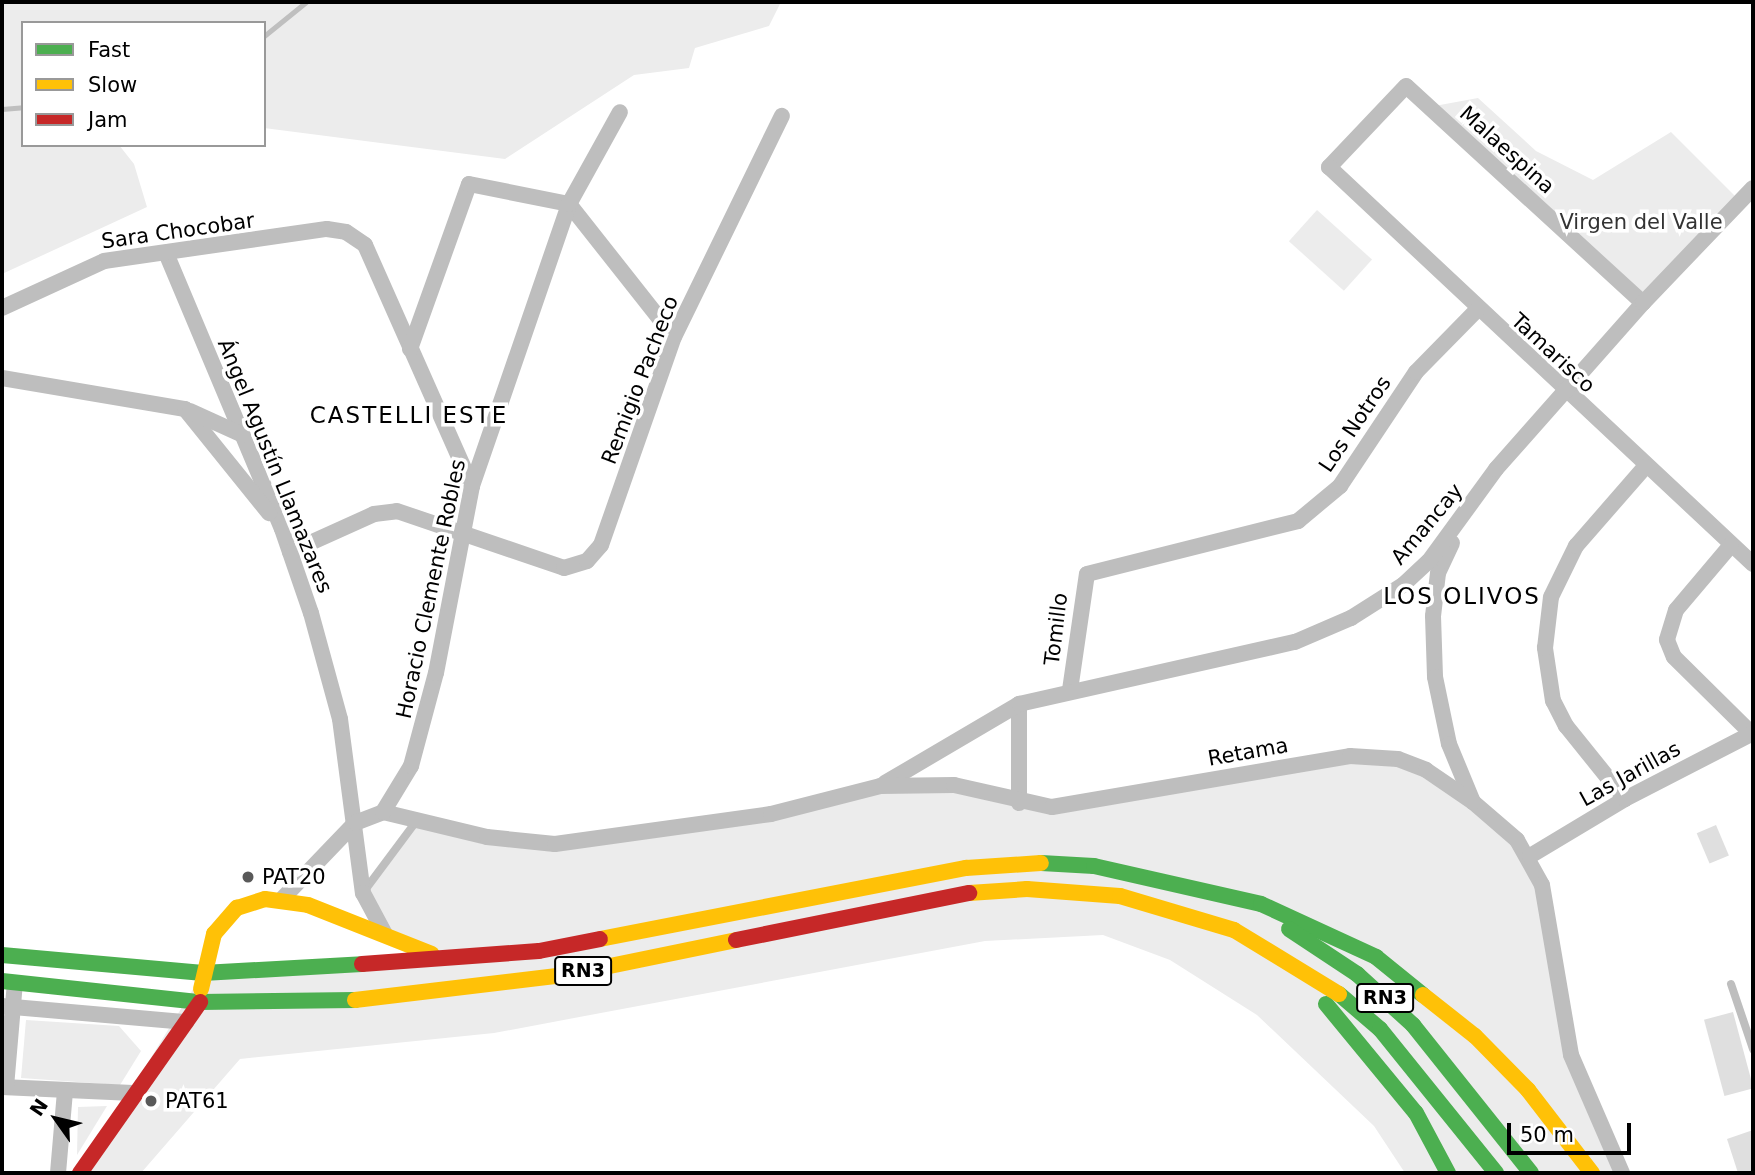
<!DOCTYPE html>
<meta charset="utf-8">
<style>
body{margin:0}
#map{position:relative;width:1755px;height:1175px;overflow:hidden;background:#fff;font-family:"DejaVu Sans",sans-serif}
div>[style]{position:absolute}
.green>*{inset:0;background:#ececec;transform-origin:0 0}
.stream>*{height:5px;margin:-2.5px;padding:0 2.5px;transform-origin:2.5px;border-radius:2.5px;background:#bfbfbf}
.building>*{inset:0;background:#dfdfdf;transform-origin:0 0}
.lane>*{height:8px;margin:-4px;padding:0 4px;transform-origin:4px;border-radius:4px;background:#bebebe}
.street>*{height:16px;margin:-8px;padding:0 8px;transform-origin:8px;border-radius:8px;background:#bebebe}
.fast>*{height:16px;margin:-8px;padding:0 8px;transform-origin:8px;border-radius:8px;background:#4caf50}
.slow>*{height:16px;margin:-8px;padding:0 8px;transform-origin:8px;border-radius:8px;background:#ffc107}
.jam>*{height:16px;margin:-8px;padding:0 8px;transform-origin:8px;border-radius:8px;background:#c62828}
.dots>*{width:19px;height:19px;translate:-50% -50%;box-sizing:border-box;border:4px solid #fff;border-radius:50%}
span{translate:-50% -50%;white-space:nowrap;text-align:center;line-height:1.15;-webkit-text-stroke:7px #fff;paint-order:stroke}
.shield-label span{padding:2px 5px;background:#fff;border:2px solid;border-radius:5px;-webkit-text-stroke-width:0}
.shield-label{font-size:19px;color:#000;font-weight:700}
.street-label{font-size:21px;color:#000}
.park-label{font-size:21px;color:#333}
.poi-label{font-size:21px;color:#000}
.left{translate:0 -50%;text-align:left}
.neighbourhood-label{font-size:23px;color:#000;letter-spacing:2px}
.frame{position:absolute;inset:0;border:4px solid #000;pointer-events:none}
.legend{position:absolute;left:21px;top:21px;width:245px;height:126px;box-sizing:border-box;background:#fff;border:2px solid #999;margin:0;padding:9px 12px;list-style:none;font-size:21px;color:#000}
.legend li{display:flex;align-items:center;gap:14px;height:35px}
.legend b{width:35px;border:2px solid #999}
.north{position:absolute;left:21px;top:1084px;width:70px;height:70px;-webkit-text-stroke:5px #fff;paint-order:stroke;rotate:304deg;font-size:19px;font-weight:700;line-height:28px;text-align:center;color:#000}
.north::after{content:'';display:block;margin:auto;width:24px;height:32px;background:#000;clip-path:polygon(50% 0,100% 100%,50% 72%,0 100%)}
.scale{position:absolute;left:1507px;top:1123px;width:124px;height:32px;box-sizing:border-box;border:4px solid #000;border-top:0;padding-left:9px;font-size:21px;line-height:24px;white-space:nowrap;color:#000;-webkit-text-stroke:5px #fff;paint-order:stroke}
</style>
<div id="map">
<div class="green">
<div style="clip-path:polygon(2px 2px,781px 2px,769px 26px,695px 48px,689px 68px,634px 75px,505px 159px,264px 128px,264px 23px,23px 23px,23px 145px,119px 145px,134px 164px,147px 207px,2px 274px)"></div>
<div style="clip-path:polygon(1478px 98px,1536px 151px,1593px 180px,1671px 132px,1740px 201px,1643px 303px,1429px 107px)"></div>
<div style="left:1317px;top:210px;width:74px;height:42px;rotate:42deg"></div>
<div style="clip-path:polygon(1350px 756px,1426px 770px,1530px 856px,1571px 1055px,1622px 1173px,1405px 1173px,1374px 1126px,1257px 1015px,1170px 960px,1103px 935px,985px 941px,494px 1033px,240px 1059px,141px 1173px,80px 1173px,203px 973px,451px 959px,390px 942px,363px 893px,419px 818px,555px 844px,920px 783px,1038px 807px)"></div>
<div style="clip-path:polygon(26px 1020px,119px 1026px,141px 1051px,120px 1085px,21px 1078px)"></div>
<div style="clip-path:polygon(107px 1106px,77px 1155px,78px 1107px)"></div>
</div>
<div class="stream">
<div style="left:264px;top:36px;width:54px;rotate:-39deg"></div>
<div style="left:2px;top:109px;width:21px;rotate:-5deg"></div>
</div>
<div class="building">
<div style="left:1716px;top:825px;width:33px;height:21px;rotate:67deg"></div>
<div style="left:1733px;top:1012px;width:79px;height:30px;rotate:75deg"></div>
<div style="clip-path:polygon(1753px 1130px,1753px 1173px,1738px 1173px,1727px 1139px)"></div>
</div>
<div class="lane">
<div style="left:365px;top:890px;width:89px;rotate:-53.3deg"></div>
<div style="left:1731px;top:984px;width:69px;rotate:71.3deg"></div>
</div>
<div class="street">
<div style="left:569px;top:204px;width:169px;rotate:51.7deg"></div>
<div style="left:166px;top:253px;width:299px;rotate:67.2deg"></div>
<div style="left:282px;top:529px;width:89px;rotate:71deg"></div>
<div style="left:311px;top:613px;width:110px;rotate:74.7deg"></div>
<div style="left:340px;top:719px;width:176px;rotate:82.5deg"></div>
<div style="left:363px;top:893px;width:47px;rotate:61.8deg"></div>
<div style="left:1643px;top:303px;width:321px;rotate:-137.5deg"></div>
<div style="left:1406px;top:86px;width:112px;rotate:133.5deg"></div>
<div style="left:1329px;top:167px;width:581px;rotate:43.12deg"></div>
<div style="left:2px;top:308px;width:112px;rotate:-24.7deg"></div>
<div style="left:104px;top:261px;width:225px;rotate:-8.2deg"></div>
<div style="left:327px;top:229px;width:19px;rotate:9deg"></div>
<div style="left:346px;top:232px;width:23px;rotate:34deg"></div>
<div style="left:365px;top:245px;width:264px;rotate:66.1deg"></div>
<div style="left:410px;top:349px;width:175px;rotate:-70.3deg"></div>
<div style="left:469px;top:184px;width:102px;rotate:11.3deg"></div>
<div style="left:2px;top:378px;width:186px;rotate:9.6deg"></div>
<div style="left:185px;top:409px;width:134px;rotate:51.1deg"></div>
<div style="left:190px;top:411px;width:58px;rotate:24.4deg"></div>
<div style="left:1452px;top:543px;width:33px;rotate:115deg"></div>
<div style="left:1438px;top:573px;width:43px;rotate:96.6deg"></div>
<div style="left:1433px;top:616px;width:61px;rotate:88.1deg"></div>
<div style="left:1435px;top:677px;width:68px;rotate:78.2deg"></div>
<div style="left:1449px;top:744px;width:63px;rotate:67.5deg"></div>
<div style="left:1473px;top:802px;width:58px;rotate:40.8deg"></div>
<div style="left:1517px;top:840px;width:51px;rotate:60.9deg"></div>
<div style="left:1542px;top:885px;width:172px;rotate:80.3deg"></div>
<div style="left:1571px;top:1055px;width:129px;rotate:66.6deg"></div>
<div style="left:1731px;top:545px;width:85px;rotate:130.2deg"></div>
<div style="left:1676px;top:610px;width:31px;rotate:107deg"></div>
<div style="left:1667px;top:640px;width:18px;rotate:68deg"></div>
<div style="left:1674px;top:657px;width:110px;rotate:44.6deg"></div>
<div style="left:290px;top:552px;width:92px;rotate:-24.3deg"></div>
<div style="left:374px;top:514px;width:23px;rotate:-7deg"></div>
<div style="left:397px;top:511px;width:176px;rotate:18.8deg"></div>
<div style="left:564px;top:568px;width:24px;rotate:-17deg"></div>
<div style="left:587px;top:561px;width:21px;rotate:-49deg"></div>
<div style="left:601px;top:545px;width:220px;rotate:-70.7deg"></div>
<div style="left:674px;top:337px;width:246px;rotate:-64deg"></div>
<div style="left:1070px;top:690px;width:117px;rotate:-81.7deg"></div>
<div style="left:1087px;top:574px;width:218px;rotate:-14.1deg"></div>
<div style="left:1298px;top:521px;width:55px;rotate:-39.8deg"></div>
<div style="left:1340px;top:486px;width:137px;rotate:-56.3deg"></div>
<div style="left:1416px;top:372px;width:87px;rotate:-45.5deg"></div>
<div style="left:1019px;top:704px;width:99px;rotate:90deg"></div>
<div style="left:885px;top:783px;width:156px;rotate:-30.5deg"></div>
<div style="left:1019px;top:704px;width:283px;rotate:-12.7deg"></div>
<div style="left:1295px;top:642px;width:61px;rotate:-23.2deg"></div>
<div style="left:1351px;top:618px;width:62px;rotate:-32.4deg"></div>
<div style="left:1403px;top:585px;width:35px;rotate:-43deg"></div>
<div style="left:1429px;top:561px;width:114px;rotate:-53.9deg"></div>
<div style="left:1496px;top:469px;width:222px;rotate:-48.5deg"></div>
<div style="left:1643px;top:303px;width:159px;rotate:-46.3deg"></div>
<div style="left:1625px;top:799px;width:94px;rotate:-128.9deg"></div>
<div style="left:1566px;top:726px;width:28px;rotate:-117deg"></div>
<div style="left:1553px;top:701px;width:54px;rotate:-98.6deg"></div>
<div style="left:1545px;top:648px;width:51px;rotate:-83.3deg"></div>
<div style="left:1551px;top:597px;width:57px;rotate:-63.9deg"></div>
<div style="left:1576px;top:546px;width:105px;rotate:-48.9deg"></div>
<div style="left:383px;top:812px;width:107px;rotate:13.5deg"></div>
<div style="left:487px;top:837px;width:68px;rotate:5.9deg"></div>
<div style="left:555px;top:844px;width:218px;rotate:-7.9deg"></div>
<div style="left:771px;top:814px;width:113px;rotate:-14.4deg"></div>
<div style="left:880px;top:786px;width:74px;rotate:-0.8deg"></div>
<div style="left:954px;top:785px;width:100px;rotate:12.7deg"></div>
<div style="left:1052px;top:807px;width:302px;rotate:-9.7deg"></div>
<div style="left:1350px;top:756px;width:48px;rotate:3.6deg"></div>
<div style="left:1398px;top:759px;width:30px;rotate:21deg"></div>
<div style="left:1426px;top:770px;width:57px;rotate:34.2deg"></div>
<div style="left:1530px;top:856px;width:111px;rotate:-31deg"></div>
<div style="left:1625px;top:799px;width:144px;rotate:-27.3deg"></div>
<div style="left:283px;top:898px;width:104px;rotate:-46.2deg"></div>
<div style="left:355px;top:823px;width:30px;rotate:-21deg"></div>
<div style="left:383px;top:812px;width:54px;rotate:-58.7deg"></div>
<div style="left:411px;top:766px;width:96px;rotate:-75deg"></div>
<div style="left:436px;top:673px;width:190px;rotate:-79.1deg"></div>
<div style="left:472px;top:486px;width:298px;rotate:-71deg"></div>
<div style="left:569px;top:204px;width:105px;rotate:-61deg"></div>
<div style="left:2px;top:1006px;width:185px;rotate:5deg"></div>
<div style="left:2px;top:1087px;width:131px;rotate:2.6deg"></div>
<div style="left:6px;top:1087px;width:104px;rotate:-85.1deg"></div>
<div style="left:58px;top:1173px;width:82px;rotate:-85.1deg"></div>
</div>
<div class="fast">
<div style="left:1041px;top:863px;width:53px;rotate:3.2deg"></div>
<div style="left:1094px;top:866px;width:171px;rotate:12.8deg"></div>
<div style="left:1261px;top:904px;width:127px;rotate:24.7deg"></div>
<div style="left:1376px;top:957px;width:60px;rotate:39deg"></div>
<div style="left:1289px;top:929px;width:82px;rotate:33.5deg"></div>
<div style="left:1357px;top:974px;width:76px;rotate:42.3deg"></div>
<div style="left:1413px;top:1025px;width:189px;rotate:51.4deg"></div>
<div style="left:2px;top:955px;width:202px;rotate:5.1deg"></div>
<div style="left:203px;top:973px;width:159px;rotate:-3.2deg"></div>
<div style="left:2px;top:981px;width:199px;rotate:6.1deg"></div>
<div style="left:200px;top:1002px;width:155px;rotate:-0.7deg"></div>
<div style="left:1339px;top:994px;width:54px;rotate:40.5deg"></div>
<div style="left:1380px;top:1029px;width:185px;rotate:51.1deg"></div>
<div style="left:1326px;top:1004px;width:141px;rotate:50.5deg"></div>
<div style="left:1416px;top:1113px;width:68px;rotate:61.9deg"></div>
</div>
<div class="slow">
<div style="left:969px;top:893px;width:58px;rotate:-3.9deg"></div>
<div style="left:1027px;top:889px;width:93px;rotate:4.3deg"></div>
<div style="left:1120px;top:896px;width:119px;rotate:16.6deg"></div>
<div style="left:1234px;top:930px;width:123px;rotate:31.4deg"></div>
<div style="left:600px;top:939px;width:373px;rotate:-11deg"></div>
<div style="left:966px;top:868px;width:75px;rotate:-3.8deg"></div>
<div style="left:201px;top:989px;width:57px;rotate:-76.7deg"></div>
<div style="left:214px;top:934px;width:35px;rotate:-49deg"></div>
<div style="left:237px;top:908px;width:29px;rotate:-18deg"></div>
<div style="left:265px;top:899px;width:43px;rotate:7.9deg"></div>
<div style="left:308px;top:905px;width:133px;rotate:21.6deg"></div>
<div style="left:1423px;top:995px;width:66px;rotate:38.3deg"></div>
<div style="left:1475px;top:1036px;width:76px;rotate:45.5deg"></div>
<div style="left:1528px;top:1090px;width:105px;rotate:52.4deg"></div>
<div style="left:355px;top:1000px;width:212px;rotate:-6.8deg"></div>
<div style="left:566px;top:975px;width:174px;rotate:-11.6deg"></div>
</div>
<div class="jam">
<div style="left:736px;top:940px;width:238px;rotate:-11.4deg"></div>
<div style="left:362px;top:964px;width:177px;rotate:-4.2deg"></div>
<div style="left:539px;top:951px;width:62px;rotate:-11.1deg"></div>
<div style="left:80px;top:1173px;width:209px;rotate:-54.9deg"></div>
</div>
<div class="dots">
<div style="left:248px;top:877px;background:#595959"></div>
<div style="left:151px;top:1101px;background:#595959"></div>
</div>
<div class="shield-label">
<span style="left:583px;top:971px">RN3</span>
<span style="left:1385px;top:998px">RN3</span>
</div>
<div class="street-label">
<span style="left:1507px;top:150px;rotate:42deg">Malaespina</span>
<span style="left:178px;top:231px;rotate:-8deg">Sara Chocobar</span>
<span style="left:1553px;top:353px;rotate:43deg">Tamarisco</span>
<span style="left:640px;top:380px;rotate:-69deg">Remigio Pacheco</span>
<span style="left:1355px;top:424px;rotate:-56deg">Los Notros</span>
<span style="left:275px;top:466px;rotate:68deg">Ángel Agustín Llamazares</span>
<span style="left:1427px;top:524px;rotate:-50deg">Amancay</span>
<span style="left:431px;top:589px;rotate:-78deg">Horacio Clemente Robles</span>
<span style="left:1056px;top:629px;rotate:-83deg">Tomillo</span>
<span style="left:1248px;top:752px;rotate:-10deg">Retama</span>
<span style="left:1630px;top:774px;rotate:-29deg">Las Jarillas</span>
</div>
<div class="park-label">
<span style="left:1641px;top:222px">Virgen del Valle</span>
</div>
<div class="poi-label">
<span class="left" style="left:262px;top:877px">PAT20</span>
<span class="left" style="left:165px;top:1101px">PAT61</span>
</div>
<div class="neighbourhood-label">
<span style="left:409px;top:415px">CASTELLI ESTE</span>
<span style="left:1462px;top:596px">LOS OLIVOS</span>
</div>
<div class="frame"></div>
<ul class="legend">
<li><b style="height:9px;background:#4caf50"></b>Fast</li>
<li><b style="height:9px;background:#ffc107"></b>Slow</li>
<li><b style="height:9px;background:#c62828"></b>Jam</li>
</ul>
<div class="north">N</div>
<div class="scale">50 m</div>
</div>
